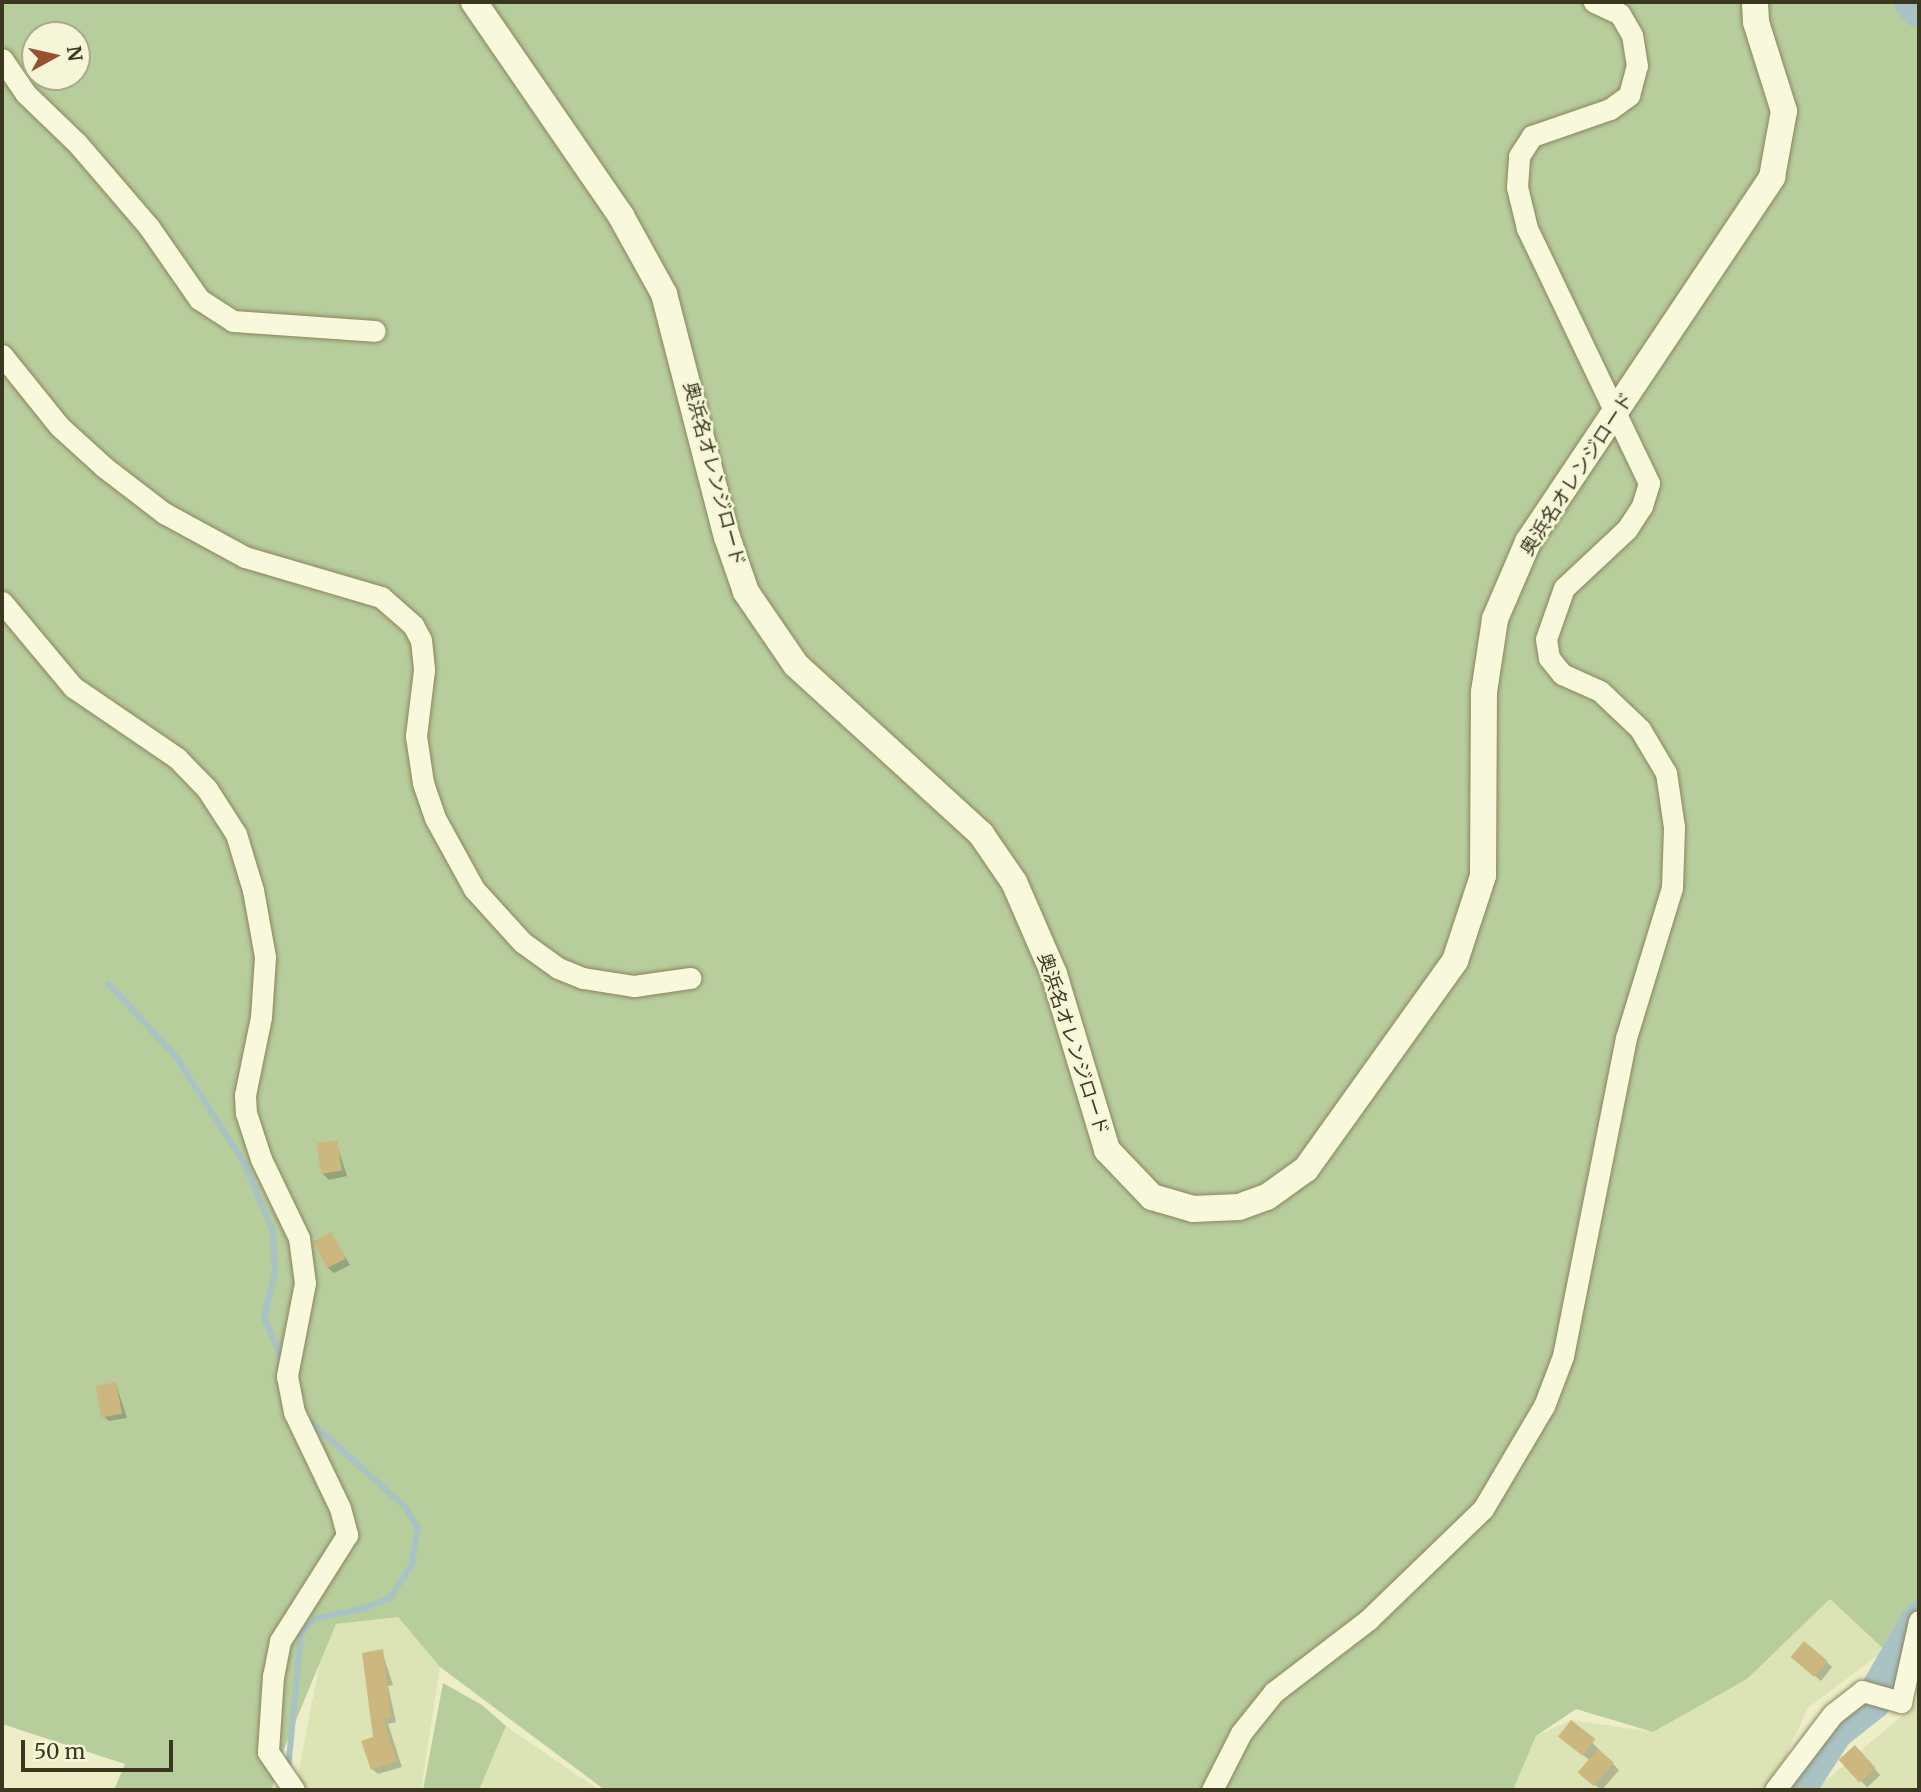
<!DOCTYPE html>
<meta charset="utf-8">
<style>
body{margin:0}
#map{position:relative;width:1921px;height:1792px;overflow:hidden;background:#edeec8;font-family:Merriweather,"Noto Sans JP",serif}
div>[style]{position:absolute}
.farmland>*{inset:0;background:#dce4b6}
.green>*{inset:0;background:#b7cd9c}
.shadow>*{inset:0;background:#0003;transform-origin:0 0}
.stream>*{height:6px;margin:-3px;padding:0 3px;transform-origin:3px;border-radius:3px;background:#a9c2c3}
.river>*{height:37px;margin:-18.5px;padding:0 18.5px;transform-origin:18.5px;border-radius:18.5px;background:#a9c2c3}
.building>*{inset:0;background:#ccb87f;transform-origin:0 0}
.roads{filter:drop-shadow(0 0 2px #8b845d) drop-shadow(0 0 2px #8b845d)}
.minor>*{height:21px;margin:-10.5px;padding:0 10.5px;transform-origin:10.5px;border-radius:10.5px;background:#f8f9dc}
.tertiary>*{height:26px;margin:-13px;padding:0 13px;transform-origin:13px;border-radius:13px;background:#f8f9dc}
span{translate:-50% -50%;white-space:nowrap;text-align:center;line-height:1.15;-webkit-text-stroke:5px #f5f6d8;paint-order:stroke}
.street-label{font-size:19px;color:#3b3620}
.frame{position:absolute;inset:0;border:4px solid #3b3620;pointer-events:none}
.north{position:absolute;left:21px;top:21px;width:70px;height:70px;box-sizing:border-box;background:#f5f6d8;border:2px solid #aba98e;border-radius:50%;rotate:82deg;font-size:19px;font-weight:700;line-height:28px;text-align:center;color:#3b3620}
.north::after{content:'';display:block;margin:auto;width:24px;height:32px;background:#99502d;clip-path:polygon(50% 0,100% 100%,50% 72%,0 100%)}
.scale{position:absolute;left:21px;top:1740px;width:152px;height:32px;box-sizing:border-box;border:4px solid #3b3620;border-top:0;padding-left:9px;font-size:21px;line-height:24px;white-space:nowrap;color:#3b3620;-webkit-text-stroke:5px #f5f6d8;paint-order:stroke}
</style>
<div id="map">
<div class="farmland">
<div style="clip-path:polygon(1830px 1599px,1885px 1650px,1808px 1708px,1770px 1790px,1513px 1790px,1536px 1736px,1571px 1720px,1653px 1732px,1747px 1679px)"></div>
<div style="clip-path:polygon(398px 1617px,440px 1667px,421px 1790px,295px 1790px,321px 1656px,336px 1624px)"></div>
<div style="clip-path:polygon(1919px 1701px,1919px 1790px,1813px 1790px,1830px 1777px)"></div>
<div style="clip-path:polygon(506px 1726px,599px 1790px,479px 1790px)"></div>
</div>
<div class="green">
<div style="clip-path:polygon(evenodd,2px 2px,1919px 2px,1919px 1682px,1830px 1599px,1747px 1679px,1653px 1732px,1576px 1709px,1536px 1736px,1513px 1790px,605px 1790px,440px 1667px,398px 1617px,336px 1624px,277px 1766px,272px 1790px,114px 1790px,125px 1764px,2px 1724px,2px 2px,35px 35px,77px 35px,77px 77px,35px 77px,35px 35px)"></div>
<div style="clip-path:polygon(443px 1683px,482px 1705px,506px 1726px,479px 1790px,423px 1790px)"></div>
</div>
<div class="shadow">
<div style="clip-path:polygon(336px 1142px,347px 1176px,329px 1180px,323px 1174px)"></div>
<div style="clip-path:polygon(331px 1234px,350px 1265px,334px 1273px,328px 1268px)"></div>
<div style="clip-path:polygon(116px 1384px,127px 1418px,109px 1421px,103px 1416px)"></div>
<div style="clip-path:polygon(382px 1651px,393px 1685px,388px 1686px,396px 1722px,388px 1724px,402px 1767px,378px 1774px,372px 1769px)"></div>
<div style="clip-path:polygon(1798px 1662px,1827px 1662px,1832px 1667px,1821px 1681px)"></div>
<div style="clip-path:polygon(1572px 1722px,1619px 1770px,1602px 1790px,1586px 1779px,1591px 1761px,1565px 1742px)"></div>
<div style="left:1855px;top:1748px;width:37px;height:18px;rotate:47deg"></div>
</div>
<div class="stream">
<div style="left:109px;top:984px;width:99px;rotate:47.5deg"></div>
<div style="left:176px;top:1057px;width:124px;rotate:57.2deg"></div>
<div style="left:243px;top:1161px;width:76px;rotate:66.8deg"></div>
<div style="left:273px;top:1231px;width:41px;rotate:87.2deg"></div>
<div style="left:275px;top:1272px;width:47px;rotate:103.4deg"></div>
<div style="left:264px;top:1318px;width:48px;rotate:66.6deg"></div>
<div style="left:288px;top:1770px;width:138px;rotate:-84.6deg"></div>
<div style="left:301px;top:1633px;width:21px;rotate:-45deg"></div>
<div style="left:316px;top:1618px;width:47px;rotate:-11.1deg"></div>
<div style="left:362px;top:1609px;width:30px;rotate:-21deg"></div>
<div style="left:390px;top:1598px;width:40px;rotate:-57.1deg"></div>
<div style="left:412px;top:1564px;width:36px;rotate:-81deg"></div>
<div style="left:418px;top:1528px;width:26px;rotate:-122deg"></div>
<div style="left:404px;top:1506px;width:129px;rotate:-138.1deg"></div>
</div>
<div class="river">
<div style="left:1912px;top:2px;width:10px;rotate:45deg"></div>
<div style="left:1796px;top:1790px;width:70px;rotate:-57.2deg"></div>
<div style="left:1834px;top:1731px;width:48px;rotate:-38.3deg"></div>
<div style="left:1872px;top:1701px;width:94px;rotate:-59.9deg"></div>
</div>
<div class="building">
<div style="left:337px;top:1140px;width:31px;height:21px;rotate:81deg"></div>
<div style="left:332px;top:1232px;width:30px;height:21px;rotate:63deg"></div>
<div style="left:116px;top:1382px;width:32px;height:21px;rotate:79deg"></div>
<div style="left:1804px;top:1641px;width:31px;height:21px;rotate:40deg"></div>
<div style="clip-path:polygon(383px 1649px,391px 1717px,383px 1719px,397px 1761px,371px 1770px,361px 1741px,373px 1737px,362px 1653px)"></div>
<div style="left:1571px;top:1720px;width:31px;height:21px;rotate:38deg"></div>
<div style="left:1855px;top:1745px;width:31px;height:22px;rotate:48deg"></div>
<div style="left:1598px;top:1749px;width:21px;height:31px;rotate:41deg"></div>
</div>
<div class="roads">
<div class="minor">
<div style="left:2px;top:59px;width:42px;rotate:55.6deg"></div>
<div style="left:26px;top:94px;width:71px;rotate:43.9deg"></div>
<div style="left:77px;top:143px;width:111px;rotate:49.4deg"></div>
<div style="left:149px;top:227px;width:88px;rotate:55.2deg"></div>
<div style="left:199px;top:299px;width:40px;rotate:32.9deg"></div>
<div style="left:233px;top:321px;width:142px;rotate:4deg"></div>
<div style="left:2px;top:355px;width:91px;rotate:51.2deg"></div>
<div style="left:59px;top:426px;width:61px;rotate:42.3deg"></div>
<div style="left:104px;top:467px;width:76px;rotate:37.5deg"></div>
<div style="left:164px;top:513px;width:92px;rotate:28.5deg"></div>
<div style="left:245px;top:557px;width:142px;rotate:16.4deg"></div>
<div style="left:381px;top:597px;width:43px;rotate:41.2deg"></div>
<div style="left:413px;top:625px;width:17px;rotate:62deg"></div>
<div style="left:421px;top:640px;width:30px;rotate:84deg"></div>
<div style="left:424px;top:670px;width:66px;rotate:96.9deg"></div>
<div style="left:416px;top:736px;width:48px;rotate:81.5deg"></div>
<div style="left:423px;top:783px;width:37px;rotate:71deg"></div>
<div style="left:435px;top:818px;width:81px;rotate:61.2deg"></div>
<div style="left:474px;top:889px;width:72px;rotate:47.8deg"></div>
<div style="left:522px;top:942px;width:44px;rotate:35.8deg"></div>
<div style="left:558px;top:968px;width:27px;rotate:22deg"></div>
<div style="left:583px;top:978px;width:52px;rotate:8.9deg"></div>
<div style="left:634px;top:986px;width:57px;rotate:-8.1deg"></div>
<div style="left:2px;top:602px;width:111px;rotate:50.1deg"></div>
<div style="left:73px;top:687px;width:126px;rotate:34.3deg"></div>
<div style="left:177px;top:758px;width:43px;rotate:45.9deg"></div>
<div style="left:207px;top:789px;width:54px;rotate:57.2deg"></div>
<div style="left:236px;top:834px;width:59px;rotate:73.1deg"></div>
<div style="left:253px;top:890px;width:68px;rotate:79.8deg"></div>
<div style="left:265px;top:957px;width:60px;rotate:93.8deg"></div>
<div style="left:261px;top:1017px;width:80px;rotate:101.6deg"></div>
<div style="left:245px;top:1095px;width:18px;rotate:87deg"></div>
<div style="left:246px;top:1113px;width:48px;rotate:71.9deg"></div>
<div style="left:261px;top:1159px;width:88px;rotate:64.3deg"></div>
<div style="left:299px;top:1238px;width:45px;rotate:82.4deg"></div>
<div style="left:305px;top:1283px;width:95px;rotate:101deg"></div>
<div style="left:287px;top:1376px;width:37px;rotate:79deg"></div>
<div style="left:294px;top:1412px;width:106px;rotate:64.4deg"></div>
<div style="left:340px;top:1508px;width:28px;rotate:75deg"></div>
<div style="left:347px;top:1535px;width:125px;rotate:122.3deg"></div>
<div style="left:280px;top:1641px;width:36px;rotate:101deg"></div>
<div style="left:273px;top:1676px;width:76px;rotate:93.8deg"></div>
<div style="left:268px;top:1752px;width:46px;rotate:55.6deg"></div>
<div style="left:1212px;top:1790px;width:64px;rotate:-63deg"></div>
<div style="left:1241px;top:1733px;width:53px;rotate:-51.2deg"></div>
<div style="left:1274px;top:1692px;width:120px;rotate:-37.5deg"></div>
<div style="left:1369px;top:1619px;width:158px;rotate:-44deg"></div>
<div style="left:1483px;top:1509px;width:120px;rotate:-59.4deg"></div>
<div style="left:1544px;top:1406px;width:53px;rotate:-69.2deg"></div>
<div style="left:1563px;top:1356px;width:324px;rotate:-78.8deg"></div>
<div style="left:1626px;top:1038px;width:157px;rotate:-73deg"></div>
<div style="left:1672px;top:888px;width:61px;rotate:-88.1deg"></div>
<div style="left:1674px;top:827px;width:55px;rotate:-98.4deg"></div>
<div style="left:1666px;top:773px;width:51px;rotate:-120.6deg"></div>
<div style="left:1640px;top:729px;width:55px;rotate:-136.5deg"></div>
<div style="left:1600px;top:691px;width:42px;rotate:-155.9deg"></div>
<div style="left:1562px;top:674px;width:21px;rotate:-129deg"></div>
<div style="left:1549px;top:658px;width:19px;rotate:-99deg"></div>
<div style="left:1546px;top:639px;width:54px;rotate:-70.6deg"></div>
<div style="left:1564px;top:588px;width:86px;rotate:-43.1deg"></div>
<div style="left:1627px;top:529px;width:27px;rotate:-57deg"></div>
<div style="left:1642px;top:506px;width:24px;rotate:-73deg"></div>
<div style="left:1649px;top:483px;width:283px;rotate:-115.6deg"></div>
<div style="left:1527px;top:228px;width:42px;rotate:-103.7deg"></div>
<div style="left:1517px;top:187px;width:31px;rotate:-86deg"></div>
<div style="left:1519px;top:156px;width:24px;rotate:-57deg"></div>
<div style="left:1532px;top:136px;width:83px;rotate:-19.1deg"></div>
<div style="left:1610px;top:109px;width:24px;rotate:-36deg"></div>
<div style="left:1629px;top:95px;width:30px;rotate:-75deg"></div>
<div style="left:1637px;top:66px;width:31px;rotate:-99deg"></div>
<div style="left:1632px;top:35px;width:24px;rotate:-120deg"></div>
<div style="left:1620px;top:14px;width:29px;rotate:-155deg"></div>
<div style="left:1775px;top:1790px;width:96px;rotate:-52.7deg"></div>
<div style="left:1833px;top:1714px;width:37px;rotate:-38deg"></div>
<div style="left:1862px;top:1691px;width:41px;rotate:15.8deg"></div>
<div style="left:1901px;top:1702px;width:83px;rotate:-77.5deg"></div>
</div>
<div class="tertiary">
<div style="left:474px;top:2px;width:260px;rotate:55.5deg"></div>
<div style="left:621px;top:216px;width:89px;rotate:61.1deg"></div>
<div style="left:664px;top:294px;width:251px;rotate:75.5deg"></div>
<div style="left:727px;top:537px;width:58px;rotate:70.9deg"></div>
<div style="left:746px;top:592px;width:88px;rotate:55.6deg"></div>
<div style="left:796px;top:665px;width:251px;rotate:42.4deg"></div>
<div style="left:981px;top:834px;width:58px;rotate:55.5deg"></div>
<div style="left:1014px;top:882px;width:100px;rotate:66.5deg"></div>
<div style="left:1054px;top:974px;width:184px;rotate:73.2deg"></div>
<div style="left:1107px;top:1150px;width:65px;rotate:46.2deg"></div>
<div style="left:1152px;top:1197px;width:43px;rotate:16.3deg"></div>
<div style="left:1193px;top:1209px;width:46px;rotate:-2.5deg"></div>
<div style="left:1239px;top:1207px;width:30px;rotate:-20deg"></div>
<div style="left:1267px;top:1197px;width:48px;rotate:-35.7deg"></div>
<div style="left:1306px;top:1169px;width:256px;rotate:-54.4deg"></div>
<div style="left:1455px;top:961px;width:89px;rotate:-71.8deg"></div>
<div style="left:1483px;top:876px;width:184px;rotate:-89.7deg"></div>
<div style="left:1484px;top:692px;width:74px;rotate:-81.4deg"></div>
<div style="left:1495px;top:619px;width:84px;rotate:-66.8deg"></div>
<div style="left:1528px;top:542px;width:439px;rotate:-56.2deg"></div>
<div style="left:1772px;top:177px;width:67px;rotate:-79.7deg"></div>
<div style="left:1784px;top:111px;width:93px;rotate:-107.5deg"></div>
<div style="left:1756px;top:22px;width:20px;rotate:-93deg"></div>
</div>
</div>
<div class="street-label">
<span style="left:714px;top:474px;rotate:75deg">奥浜名オレンジロード</span>
<span style="left:1577px;top:474px;rotate:-57deg">奥浜名オレンジロード</span>
<span style="left:1073px;top:1044px;rotate:72deg">奥浜名オレンジロード</span>
</div>
<div class="frame"></div>
<div class="north">N</div>
<div class="scale">50 m</div>
</div>
